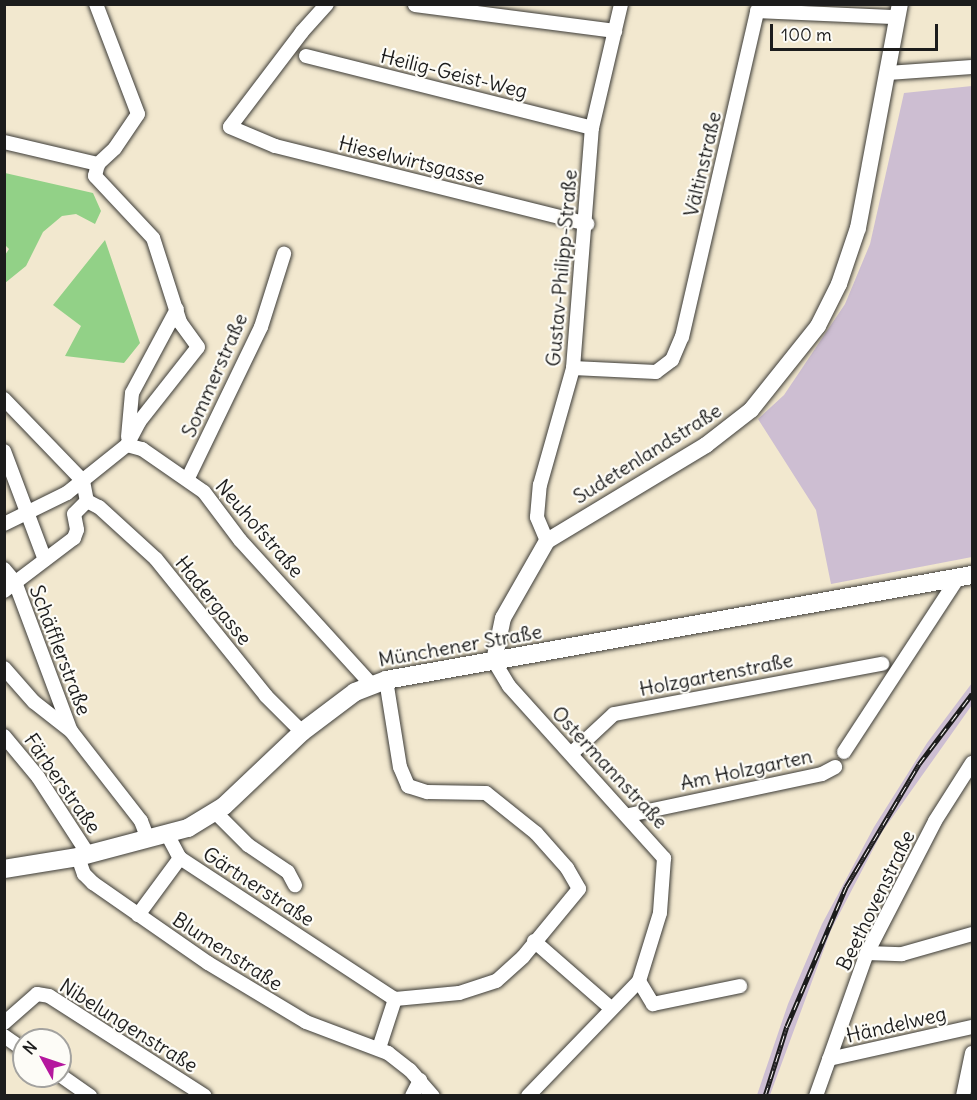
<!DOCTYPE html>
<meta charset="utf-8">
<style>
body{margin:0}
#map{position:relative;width:977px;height:1100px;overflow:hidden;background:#f2e8cf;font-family:Delius,sans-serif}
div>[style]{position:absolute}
.industrial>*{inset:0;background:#cdbed2}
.green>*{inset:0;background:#92d187}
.roads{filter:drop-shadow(0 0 2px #3c3b37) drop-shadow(0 0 2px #3c3b37)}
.minor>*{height:14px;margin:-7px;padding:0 7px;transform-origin:7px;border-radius:7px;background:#fff}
.tertiary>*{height:16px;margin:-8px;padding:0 8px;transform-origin:8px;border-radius:8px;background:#fff}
.secondary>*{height:18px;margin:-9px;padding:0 9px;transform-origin:9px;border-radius:9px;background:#fff}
.rail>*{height:5px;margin-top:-2.5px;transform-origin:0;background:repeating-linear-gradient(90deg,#fdfcf7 0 9px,#1c1c1c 0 18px);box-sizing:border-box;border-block:2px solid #1c1c1c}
span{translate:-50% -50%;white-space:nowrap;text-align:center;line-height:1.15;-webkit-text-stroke:4.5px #fdfcf7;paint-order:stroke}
.street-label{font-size:20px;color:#1c1c1c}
.frame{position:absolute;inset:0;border:6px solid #1c1c1c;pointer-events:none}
.north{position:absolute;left:12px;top:1028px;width:60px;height:60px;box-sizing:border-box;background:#fdfcf7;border:2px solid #a3a29f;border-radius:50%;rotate:310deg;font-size:16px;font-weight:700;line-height:24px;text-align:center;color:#1c1c1c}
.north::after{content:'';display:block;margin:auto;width:21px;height:27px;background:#b5179e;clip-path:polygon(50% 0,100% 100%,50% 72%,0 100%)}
.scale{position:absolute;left:770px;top:24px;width:168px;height:27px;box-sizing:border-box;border:3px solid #1c1c1c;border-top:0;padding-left:8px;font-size:18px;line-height:21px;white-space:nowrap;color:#1c1c1c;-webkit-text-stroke:4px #fdfcf7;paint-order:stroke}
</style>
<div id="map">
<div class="industrial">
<div style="clip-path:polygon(972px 86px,972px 557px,831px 584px,816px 510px,758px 419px,784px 395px,845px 304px,870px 244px,904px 93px)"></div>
<div style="clip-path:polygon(972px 683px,972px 705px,882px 832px,831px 930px,770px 1095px,757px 1095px,788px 1004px,822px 924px,874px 827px,927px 743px)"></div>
</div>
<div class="green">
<div style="clip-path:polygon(5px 173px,93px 193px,101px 211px,95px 224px,76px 214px,62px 216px,43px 232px,26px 266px,5px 283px,5px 255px,9px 249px,5px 245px)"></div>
<div style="clip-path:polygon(105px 240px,140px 343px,124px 363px,65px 356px,81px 326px,53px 305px)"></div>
</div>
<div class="roads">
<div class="minor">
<div style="left:327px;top:4px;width:38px;rotate:132deg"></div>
<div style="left:302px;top:32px;width:119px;rotate:127.2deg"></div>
<div style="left:230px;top:127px;width:49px;rotate:22.9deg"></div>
<div style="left:275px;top:146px;width:322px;rotate:14deg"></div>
<div style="left:415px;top:5px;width:202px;rotate:7.4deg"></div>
<div style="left:306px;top:56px;width:295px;rotate:14.1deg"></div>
<div style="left:888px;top:73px;width:84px;rotate:-4.1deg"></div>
<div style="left:4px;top:142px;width:97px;rotate:13.2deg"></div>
<div style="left:573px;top:368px;width:83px;rotate:2.8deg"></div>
<div style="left:656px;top:372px;width:20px;rotate:-37deg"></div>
<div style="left:672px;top:360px;width:25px;rotate:-67deg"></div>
<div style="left:682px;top:337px;width:335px;rotate:-77deg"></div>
<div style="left:757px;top:11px;width:140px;rotate:2.5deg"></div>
<div style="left:4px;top:399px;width:114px;rotate:46.1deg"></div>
<div style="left:83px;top:481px;width:20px;rotate:79deg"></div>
<div style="left:87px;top:501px;width:18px;rotate:135deg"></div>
<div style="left:74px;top:514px;width:16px;rotate:79deg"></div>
<div style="left:77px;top:530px;width:9px;rotate:111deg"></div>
<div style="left:74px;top:538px;width:88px;rotate:142.9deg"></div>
<div style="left:128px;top:437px;width:44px;rotate:-84.8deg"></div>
<div style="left:132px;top:393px;width:95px;rotate:-61.8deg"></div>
<div style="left:127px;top:445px;width:16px;rotate:15deg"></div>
<div style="left:142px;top:449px;width:75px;rotate:34.7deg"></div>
<div style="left:204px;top:492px;width:60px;rotate:53.1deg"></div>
<div style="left:240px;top:540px;width:195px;rotate:47.7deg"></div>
<div style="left:4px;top:451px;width:116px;rotate:69.4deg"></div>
<div style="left:188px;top:478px;width:168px;rotate:-64.2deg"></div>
<div style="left:261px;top:327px;width:77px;rotate:-72.5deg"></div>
<div style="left:87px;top:501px;width:13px;rotate:27deg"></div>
<div style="left:99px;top:507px;width:77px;rotate:42.4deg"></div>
<div style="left:156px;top:559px;width:176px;rotate:51.2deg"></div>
<div style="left:266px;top:696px;width:51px;rotate:45deg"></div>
<div style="left:4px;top:524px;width:70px;rotate:-26.2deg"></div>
<div style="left:67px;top:493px;width:77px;rotate:-38.7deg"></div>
<div style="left:127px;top:445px;width:26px;rotate:-62deg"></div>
<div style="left:139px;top:422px;width:95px;rotate:-51.8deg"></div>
<div style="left:198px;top:347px;width:31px;rotate:-126deg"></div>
<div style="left:180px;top:322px;width:88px;rotate:-107.8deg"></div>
<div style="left:153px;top:238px;width:85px;rotate:-133.1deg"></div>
<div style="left:95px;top:176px;width:12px;rotate:-76deg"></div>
<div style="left:98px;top:164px;width:23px;rotate:-43deg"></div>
<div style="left:115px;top:148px;width:41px;rotate:-55.9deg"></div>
<div style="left:138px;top:114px;width:118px;rotate:-110.9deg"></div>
<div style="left:547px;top:541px;width:26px;rotate:-113deg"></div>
<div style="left:537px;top:517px;width:32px;rotate:-85deg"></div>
<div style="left:540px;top:485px;width:122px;rotate:-74.2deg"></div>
<div style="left:573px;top:368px;width:241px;rotate:-85.5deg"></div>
<div style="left:592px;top:128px;width:127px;rotate:-76.8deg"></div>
<div style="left:4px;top:569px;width:17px;rotate:50deg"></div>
<div style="left:15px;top:582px;width:157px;rotate:69.5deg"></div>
<div style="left:494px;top:661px;width:29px;rotate:59deg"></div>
<div style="left:509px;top:686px;width:232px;rotate:48deg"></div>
<div style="left:664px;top:858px;width:55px;rotate:94.2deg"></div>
<div style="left:660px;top:913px;width:71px;rotate:107.2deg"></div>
<div style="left:639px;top:981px;width:160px;rotate:134deg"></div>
<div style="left:4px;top:668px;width:45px;rotate:48.6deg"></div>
<div style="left:34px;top:702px;width:47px;rotate:38.1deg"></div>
<div style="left:71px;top:731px;width:114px;rotate:52.1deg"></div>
<div style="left:141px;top:821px;width:19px;rotate:69deg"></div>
<div style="left:386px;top:680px;width:88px;rotate:80.9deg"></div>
<div style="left:400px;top:767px;width:21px;rotate:67deg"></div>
<div style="left:408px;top:786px;width:20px;rotate:18deg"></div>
<div style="left:427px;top:792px;width:59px;rotate:1deg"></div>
<div style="left:486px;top:793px;width:64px;rotate:38.7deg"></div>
<div style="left:536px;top:833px;width:47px;rotate:48.5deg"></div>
<div style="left:567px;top:868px;width:24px;rotate:60deg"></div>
<div style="left:579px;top:889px;width:88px;rotate:129.5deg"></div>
<div style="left:523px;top:957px;width:36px;rotate:138deg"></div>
<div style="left:496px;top:981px;width:39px;rotate:162deg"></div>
<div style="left:459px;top:993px;width:64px;rotate:174.6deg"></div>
<div style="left:4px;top:736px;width:53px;rotate:50.3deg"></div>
<div style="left:38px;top:777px;width:92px;rotate:57deg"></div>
<div style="left:844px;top:752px;width:210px;rotate:-56.8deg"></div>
<div style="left:572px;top:753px;width:57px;rotate:-42.9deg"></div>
<div style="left:614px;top:714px;width:273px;rotate:-10.6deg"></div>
<div style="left:215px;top:812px;width:47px;rotate:45deg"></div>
<div style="left:248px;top:845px;width:48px;rotate:34deg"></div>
<div style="left:288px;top:872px;width:15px;rotate:62deg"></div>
<div style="left:629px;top:815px;width:197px;rotate:-12deg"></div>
<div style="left:822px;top:774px;width:15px;rotate:-28deg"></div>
<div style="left:167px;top:834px;width:27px;rotate:62deg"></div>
<div style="left:180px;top:858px;width:257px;rotate:33.3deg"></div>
<div style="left:78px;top:857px;width:18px;rotate:71deg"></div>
<div style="left:84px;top:874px;width:13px;rotate:45deg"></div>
<div style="left:93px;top:883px;width:140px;rotate:34.8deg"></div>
<div style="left:208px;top:963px;width:114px;rotate:31deg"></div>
<div style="left:306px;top:1022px;width:88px;rotate:20.7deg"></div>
<div style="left:388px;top:1053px;width:28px;rotate:38deg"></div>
<div style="left:410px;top:1070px;width:35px;rotate:49deg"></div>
<div style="left:138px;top:915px;width:71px;rotate:-53.6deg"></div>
<div style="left:534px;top:941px;width:103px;rotate:41.1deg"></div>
<div style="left:867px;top:953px;width:35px;rotate:2deg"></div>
<div style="left:902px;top:954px;width:73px;rotate:-15.9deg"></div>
<div style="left:639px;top:981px;width:27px;rotate:59deg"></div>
<div style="left:653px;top:1004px;width:89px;rotate:-11.7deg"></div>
<div style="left:4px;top:1023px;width:44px;rotate:-41.3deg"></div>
<div style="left:37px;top:994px;width:12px;rotate:9deg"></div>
<div style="left:49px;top:996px;width:185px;rotate:32.7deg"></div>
<div style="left:4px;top:1036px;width:24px;rotate:35deg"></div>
<div style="left:379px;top:1048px;width:52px;rotate:-71.9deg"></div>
<div style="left:829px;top:1059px;width:147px;rotate:-12.6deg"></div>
<div style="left:60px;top:1075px;width:37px;rotate:35deg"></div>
<div style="left:412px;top:1096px;width:18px;rotate:-63deg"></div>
<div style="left:816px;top:1096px;width:152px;rotate:-70.4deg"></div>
<div style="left:867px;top:953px;width:148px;rotate:-62.7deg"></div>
<div style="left:935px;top:821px;width:69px;rotate:-57.5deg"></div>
<div style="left:963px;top:1096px;width:44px;rotate:-78.2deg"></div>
</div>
<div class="tertiary">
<div style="left:494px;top:661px;width:44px;rotate:-78.2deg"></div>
<div style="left:503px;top:618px;width:89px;rotate:-60.3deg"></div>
<div style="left:547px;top:541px;width:186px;rotate:-31.1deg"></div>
<div style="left:706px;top:445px;width:57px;rotate:-37.9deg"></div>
<div style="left:751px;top:410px;width:107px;rotate:-51.4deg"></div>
<div style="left:818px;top:326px;width:47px;rotate:-63.4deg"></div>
<div style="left:839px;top:284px;width:59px;rotate:-71.3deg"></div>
<div style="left:858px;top:228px;width:228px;rotate:-79.4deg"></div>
</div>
<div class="secondary">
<div style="left:4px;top:869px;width:75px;rotate:-9.2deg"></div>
<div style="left:78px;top:857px;width:114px;rotate:-14.8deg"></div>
<div style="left:188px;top:828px;width:42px;rotate:-31.4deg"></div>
<div style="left:224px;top:806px;width:108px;rotate:-43.5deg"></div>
<div style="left:302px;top:732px;width:66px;rotate:-37deg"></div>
<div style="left:355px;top:692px;width:33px;rotate:-21deg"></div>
<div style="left:386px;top:680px;width:595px;rotate:-10.16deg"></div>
</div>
</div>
<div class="rail">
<div style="left:765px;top:1096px;width:73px;rotate:-72.6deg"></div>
<div style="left:787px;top:1026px;width:151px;rotate:-67deg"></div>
<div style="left:846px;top:887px;width:143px;rotate:-59.3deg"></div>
<div style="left:919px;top:764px;width:88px;rotate:-52.9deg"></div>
</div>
<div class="street-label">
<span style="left:454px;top:73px;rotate:14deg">Heilig-Geist-Weg</span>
<span style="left:412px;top:160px;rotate:14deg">Hieselwirtsgasse</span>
<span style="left:702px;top:164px;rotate:-77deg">Vältinstraße</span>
<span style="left:561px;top:268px;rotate:-85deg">Gustav-Philipp-Straße</span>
<span style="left:214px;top:375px;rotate:-66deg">Sommerstraße</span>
<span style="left:647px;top:453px;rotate:-32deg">Sudetenlandstraße</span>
<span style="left:260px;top:528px;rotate:49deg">Neuhofstraße</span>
<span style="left:214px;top:600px;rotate:51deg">Hadergasse</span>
<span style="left:460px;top:645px;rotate:-10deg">Münchener Straße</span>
<span style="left:61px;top:650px;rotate:69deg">Schäfflerstraße</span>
<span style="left:716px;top:674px;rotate:-11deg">Holzgartenstraße</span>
<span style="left:610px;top:767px;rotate:47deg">Ostermannstraße</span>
<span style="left:746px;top:769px;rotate:-12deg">Am Holzgarten</span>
<span style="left:63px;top:783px;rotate:55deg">Färberstraße</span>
<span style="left:259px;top:886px;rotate:33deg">Gärtnerstraße</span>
<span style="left:875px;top:900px;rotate:-64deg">Beethovenstraße</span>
<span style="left:228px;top:951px;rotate:33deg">Blumenstraße</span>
<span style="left:896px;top:1024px;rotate:-13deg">Händelweg</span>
<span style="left:129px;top:1025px;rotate:32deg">Nibelungenstraße</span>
</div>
<div class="frame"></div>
<div class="north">N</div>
<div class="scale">100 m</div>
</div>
